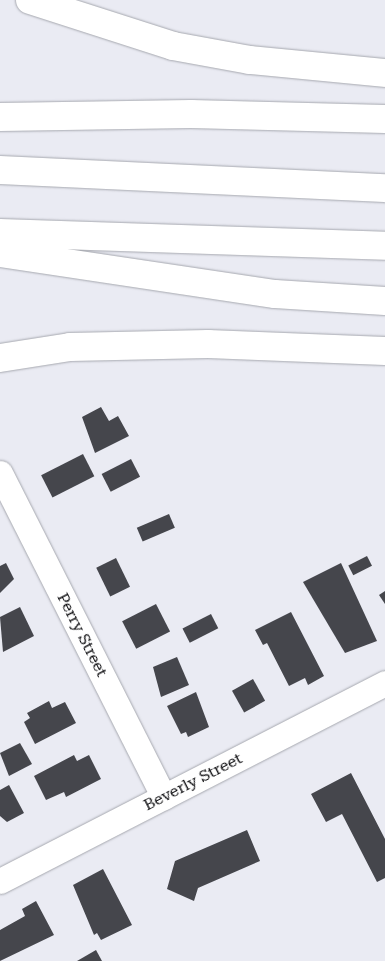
<!DOCTYPE html>
<style>
body{margin:0}
#map{position:relative;width:385px;height:961px;overflow:hidden;background:#eaebf3;font-family:"Roboto Serif",serif}
div>[style]{position:absolute}
.building>*{inset:0;background:#45464c;transform-origin:0 0}
.roads{filter:drop-shadow(0 0 1px #a6a8af) drop-shadow(0 0 1px #a6a8af)}
.minor>*{height:25px;margin:-12.5px;padding:0 12.5px;transform-origin:12.5px;border-radius:12.5px;background:#fff}
.highway>*{height:28px;margin:-14px;padding:0 14px;transform-origin:14px;border-radius:14px;background:#fff}
span{translate:-50% -50%;white-space:nowrap;text-align:center;line-height:1.15;-webkit-text-stroke:5px #fff;paint-order:stroke}
.street-label{font-size:16px;color:#0c0c0f}
</style>
<div id="map">
<div class="building">
<div style="clip-path:polygon(101px 407px,109px 421px,118px 416px,129px 436px,95px 453px,82px 417px)"></div>
<div style="left:83px;top:454px;width:25px;height:47px;rotate:63deg"></div>
<div style="left:131px;top:459px;width:20px;height:33px;rotate:63deg"></div>
<div style="left:169px;top:514px;width:15px;height:35px;rotate:67deg"></div>
<div style="left:367px;top:556px;width:11px;height:21px;rotate:63deg"></div>
<div style="left:116px;top:558px;width:32px;height:22px;rotate:64deg"></div>
<div style="clip-path:polygon(6px 563px,14px 579px,0 593px,0 566px)"></div>
<div style="clip-path:polygon(341px 563px,377px 641px,345px 653px,303px 582px)"></div>
<div style="clip-path:polygon(385px 591px,385px 604px,379px 595px)"></div>
<div style="left:156px;top:604px;width:31px;height:38px;rotate:63deg"></div>
<div style="clip-path:polygon(20px 607px,34px 636px,3px 652px,0 617px)"></div>
<div style="clip-path:polygon(291px 612px,324px 676px,308px 685px,305px 678px,289px 686px,267px 643px,263px 645px,255px 630px)"></div>
<div style="left:211px;top:614px;width:16px;height:32px;rotate:63deg"></div>
<div style="clip-path:polygon(177px 657px,189px 685px,161px 697px,153px 667px)"></div>
<div style="left:253px;top:679px;width:25px;height:24px;rotate:61deg"></div>
<div style="clip-path:polygon(196px 692px,209px 727px,188px 737px,186px 732px,181px 734px,167px 706px)"></div>
<div style="clip-path:polygon(49px 701px,52px 708px,65px 702px,76px 723px,35px 744px,24px 722px,30px 718px,27px 713px)"></div>
<div style="clip-path:polygon(20px 743px,32px 764px,9px 776px,0 753px)"></div>
<div style="clip-path:polygon(74px 755px,77px 761px,89px 755px,101px 779px,66px 797px,64px 792px,46px 800px,34px 776px)"></div>
<div style="clip-path:polygon(351px 773px,385px 839px,385px 878px,377px 882px,342px 814px,326px 822px,311px 794px)"></div>
<div style="clip-path:polygon(9px 785px,24px 813px,7px 822px,0 816px,0 790px)"></div>
<div style="clip-path:polygon(247px 830px,260px 861px,198px 888px,194px 901px,167px 889px,175px 861px)"></div>
<div style="clip-path:polygon(103px 869px,132px 925px,101px 940px,97px 933px,94px 935px,73px 885px)"></div>
<div style="clip-path:polygon(36px 901px,54px 935px,0 961px,0 930px,25px 916px,22px 909px)"></div>
<div style="clip-path:polygon(96px 950px,102px 961px,77px 961px)"></div>
</div>
<div class="roads">
<div class="minor">
<div style="left:0;top:473px;width:363px;rotate:63.2deg"></div>
<div style="left:0;top:881px;width:433px;rotate:-27.2deg"></div>
</div>
<div class="highway">
<div style="left:30px;top:0;width:150px;rotate:17.8deg"></div>
<div style="left:173px;top:46px;width:78px;rotate:10.3deg"></div>
<div style="left:250px;top:60px;width:136px;rotate:5.5deg"></div>
<div style="left:0;top:117px;width:191px;rotate:-0.9deg"></div>
<div style="left:191px;top:114px;width:194px;rotate:1.5deg"></div>
<div style="left:0;top:170px;width:385px;rotate:2.7deg"></div>
<div style="left:0;top:233px;width:385px;rotate:1.9deg"></div>
<div style="left:0;top:253px;width:278px;rotate:8.5deg"></div>
<div style="left:275px;top:294px;width:110px;rotate:3.6deg"></div>
<div style="left:0;top:358px;width:71px;rotate:-8.9deg"></div>
<div style="left:70px;top:347px;width:138px;rotate:-1.2deg"></div>
<div style="left:208px;top:344px;width:177px;rotate:2.3deg"></div>
</div>
</div>
<div class="street-label">
<span style="left:82px;top:635px;rotate:63deg">Perry Street</span>
<span style="left:193px;top:782px;rotate:-27deg">Beverly Street</span>
</div>
</div>
